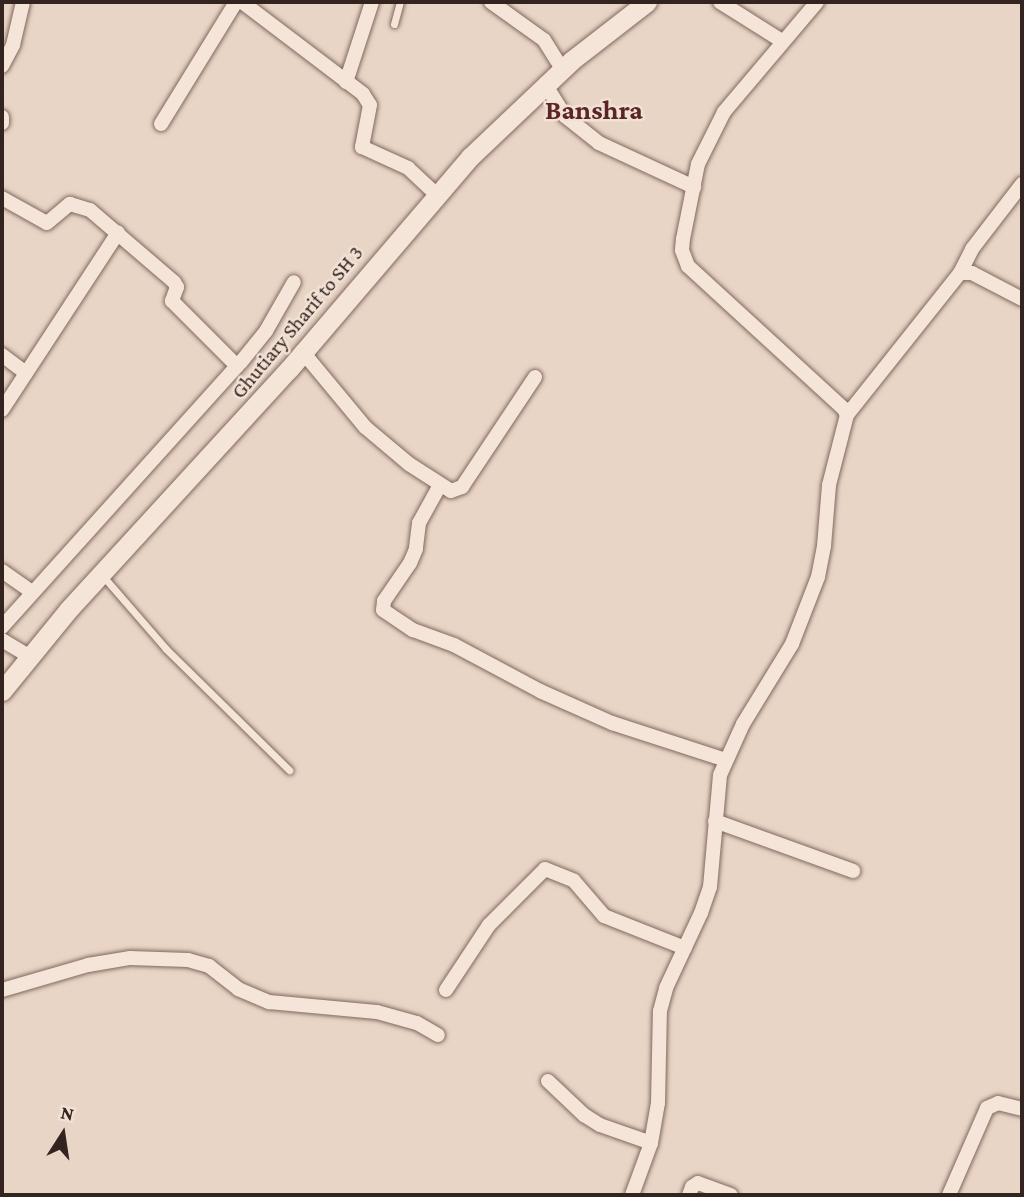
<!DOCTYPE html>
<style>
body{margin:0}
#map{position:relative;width:1024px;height:1197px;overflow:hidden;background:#e8d5c6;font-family:"Crimson Pro",serif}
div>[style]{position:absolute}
.roads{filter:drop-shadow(0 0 2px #82685e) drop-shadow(0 0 2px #82685e)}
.service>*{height:7px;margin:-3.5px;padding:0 3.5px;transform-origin:3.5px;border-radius:3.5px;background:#f4e5d8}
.minor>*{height:14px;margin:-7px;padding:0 7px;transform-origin:7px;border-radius:7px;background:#f4e5d8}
.secondary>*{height:19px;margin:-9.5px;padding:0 9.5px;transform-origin:9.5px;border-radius:9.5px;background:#f4e5d8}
span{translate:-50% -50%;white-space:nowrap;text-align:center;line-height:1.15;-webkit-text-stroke:5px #f1e1d4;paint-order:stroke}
.street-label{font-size:21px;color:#342420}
.district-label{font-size:28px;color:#5b2427;font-weight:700}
.frame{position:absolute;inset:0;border:4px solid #342420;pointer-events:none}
.north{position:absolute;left:28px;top:1099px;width:70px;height:70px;-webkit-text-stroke:5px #f1e1d4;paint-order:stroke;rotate:12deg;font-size:19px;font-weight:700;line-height:28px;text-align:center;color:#342420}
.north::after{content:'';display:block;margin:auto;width:24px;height:32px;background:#342420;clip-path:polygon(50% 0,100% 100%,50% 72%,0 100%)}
</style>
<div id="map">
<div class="roads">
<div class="service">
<div style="left:394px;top:24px;width:23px;rotate:-75deg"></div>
<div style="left:102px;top:575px;width:98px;rotate:49.1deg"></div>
<div style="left:166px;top:649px;width:173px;rotate:44.5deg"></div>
</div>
<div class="minor">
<div style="left:242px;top:2px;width:152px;rotate:37.2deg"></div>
<div style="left:363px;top:94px;width:13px;rotate:58deg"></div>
<div style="left:370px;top:105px;width:43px;rotate:100.8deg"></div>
<div style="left:362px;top:147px;width:51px;rotate:24.5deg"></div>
<div style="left:408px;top:168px;width:40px;rotate:43deg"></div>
<div style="left:491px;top:2px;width:65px;rotate:35.6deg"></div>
<div style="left:544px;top:40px;width:34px;rotate:58deg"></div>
<div style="left:720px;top:2px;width:73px;rotate:32.2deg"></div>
<div style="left:2px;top:66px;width:24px;rotate:-62deg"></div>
<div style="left:13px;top:45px;width:44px;rotate:-76.9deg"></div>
<div style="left:346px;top:82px;width:84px;rotate:-72deg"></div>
<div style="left:545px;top:84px;width:38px;rotate:58deg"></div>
<div style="left:565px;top:116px;width:43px;rotate:38.5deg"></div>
<div style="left:599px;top:143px;width:105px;rotate:24.9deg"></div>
<div style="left:2px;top:117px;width:6px;rotate:90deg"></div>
<div style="left:161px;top:124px;width:143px;rotate:-58.4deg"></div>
<div style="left:2px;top:198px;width:51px;rotate:29.1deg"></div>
<div style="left:47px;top:223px;width:30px;rotate:-40deg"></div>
<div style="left:70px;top:204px;width:21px;rotate:17deg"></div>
<div style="left:90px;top:210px;width:111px;rotate:40.6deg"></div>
<div style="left:174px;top:282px;width:6px;rotate:59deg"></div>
<div style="left:177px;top:287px;width:15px;rotate:110deg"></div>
<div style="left:172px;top:301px;width:92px;rotate:45deg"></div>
<div style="left:960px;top:273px;width:27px;rotate:-63deg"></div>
<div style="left:972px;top:249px;width:82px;rotate:-52.4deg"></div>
<div style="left:302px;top:351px;width:99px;rotate:50.3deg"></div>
<div style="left:365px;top:427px;width:57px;rotate:40.1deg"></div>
<div style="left:409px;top:464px;width:50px;rotate:32.7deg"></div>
<div style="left:451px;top:491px;width:12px;rotate:-20deg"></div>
<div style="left:462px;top:487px;width:132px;rotate:-56.4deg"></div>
<div style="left:2px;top:355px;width:30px;rotate:37deg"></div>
<div style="left:2px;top:410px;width:212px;rotate:-56.8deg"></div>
<div style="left:847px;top:415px;width:181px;rotate:-51.5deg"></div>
<div style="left:960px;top:273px;width:12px"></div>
<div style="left:972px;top:273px;width:56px;rotate:27.5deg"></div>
<div style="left:440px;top:485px;width:43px;rotate:118.9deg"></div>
<div style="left:419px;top:523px;width:26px;rotate:97deg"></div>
<div style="left:416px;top:549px;width:15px;rotate:113deg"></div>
<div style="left:410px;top:563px;width:46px;rotate:124.4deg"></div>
<div style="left:384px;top:601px;width:9px;rotate:96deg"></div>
<div style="left:383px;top:610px;width:36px;rotate:34deg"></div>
<div style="left:413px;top:630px;width:44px;rotate:20.1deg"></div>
<div style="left:454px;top:645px;width:98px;rotate:28.1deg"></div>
<div style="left:540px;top:691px;width:79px;rotate:24deg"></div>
<div style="left:612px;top:723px;width:120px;rotate:18deg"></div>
<div style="left:2px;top:571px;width:37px;rotate:35deg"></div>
<div style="left:2px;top:627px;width:357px;rotate:-48deg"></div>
<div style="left:241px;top:362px;width:40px;rotate:-51deg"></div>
<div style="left:266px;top:331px;width:56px;rotate:-60.3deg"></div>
<div style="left:2px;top:640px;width:33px;rotate:31deg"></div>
<div style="left:715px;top:821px;width:147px;rotate:19.9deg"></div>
<div style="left:2px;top:990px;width:90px;rotate:-16.2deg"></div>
<div style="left:88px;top:965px;width:43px;rotate:-9.5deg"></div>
<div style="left:130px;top:958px;width:58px;rotate:2deg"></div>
<div style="left:188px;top:960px;width:22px;rotate:16deg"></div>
<div style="left:209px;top:966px;width:37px;rotate:38deg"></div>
<div style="left:238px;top:989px;width:34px;rotate:23deg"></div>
<div style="left:269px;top:1002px;width:108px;rotate:5.3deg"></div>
<div style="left:377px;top:1012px;width:41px;rotate:15.4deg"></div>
<div style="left:417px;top:1023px;width:24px;rotate:30deg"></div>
<div style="left:446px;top:990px;width:78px;rotate:-56.5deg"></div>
<div style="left:489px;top:925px;width:79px;rotate:-45deg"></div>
<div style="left:545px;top:869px;width:31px;rotate:22deg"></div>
<div style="left:574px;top:881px;width:46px;rotate:49.4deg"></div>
<div style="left:604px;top:916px;width:87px;rotate:21.6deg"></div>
<div style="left:548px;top:1081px;width:50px;rotate:43.4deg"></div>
<div style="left:584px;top:1115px;width:19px;rotate:32deg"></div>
<div style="left:600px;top:1125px;width:54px;rotate:19.4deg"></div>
<div style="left:632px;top:1195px;width:55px;rotate:-69.9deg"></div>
<div style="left:651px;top:1143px;width:41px;rotate:-80.1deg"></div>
<div style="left:658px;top:1103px;width:92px;rotate:-88.8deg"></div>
<div style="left:660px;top:1011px;width:24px;rotate:-75deg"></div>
<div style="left:666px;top:988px;width:83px;rotate:-65deg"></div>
<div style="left:701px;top:913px;width:28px;rotate:-71deg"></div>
<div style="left:710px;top:887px;width:112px;rotate:-84.9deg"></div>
<div style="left:720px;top:775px;width:56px;rotate:-65.7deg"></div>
<div style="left:743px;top:724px;width:94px;rotate:-58.5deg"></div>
<div style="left:792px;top:644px;width:72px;rotate:-68.8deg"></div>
<div style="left:818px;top:577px;width:32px;rotate:-79deg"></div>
<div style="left:824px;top:546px;width:61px;rotate:-85.3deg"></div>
<div style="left:829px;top:485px;width:72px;rotate:-75.6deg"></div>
<div style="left:847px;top:415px;width:7px;rotate:-117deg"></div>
<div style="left:844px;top:409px;width:212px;rotate:-137.5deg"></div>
<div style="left:688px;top:266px;width:17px;rotate:-111deg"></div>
<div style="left:682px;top:250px;width:11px;rotate:-85deg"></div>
<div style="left:683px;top:239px;width:76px;rotate:-78.7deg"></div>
<div style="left:698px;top:164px;width:58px;rotate:-63.4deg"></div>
<div style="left:724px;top:112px;width:144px;rotate:-49.8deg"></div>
<div style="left:689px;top:1195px;width:9px;rotate:-69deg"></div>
<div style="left:692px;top:1187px;width:7px;rotate:-34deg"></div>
<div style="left:698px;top:1183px;width:35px;rotate:20deg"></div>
<div style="left:949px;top:1195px;width:95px;rotate:-66.4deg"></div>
<div style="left:987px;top:1108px;width:12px;rotate:-24deg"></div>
<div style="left:998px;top:1103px;width:25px;rotate:14deg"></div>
</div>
<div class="secondary">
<div style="left:2px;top:691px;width:104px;rotate:-50.8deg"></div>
<div style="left:68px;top:610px;width:327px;rotate:-47.5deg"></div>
<div style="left:289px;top:369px;width:279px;rotate:-49.5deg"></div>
<div style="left:470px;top:157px;width:139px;rotate:-43.5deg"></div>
<div style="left:571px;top:61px;width:96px;rotate:-37.8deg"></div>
</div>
</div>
<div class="street-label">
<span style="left:297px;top:322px;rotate:-50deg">Ghutiary Sharif to SH 3</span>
</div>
<div class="district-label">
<span style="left:594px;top:110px">Banshra</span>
</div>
<div class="frame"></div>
<div class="north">N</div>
</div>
